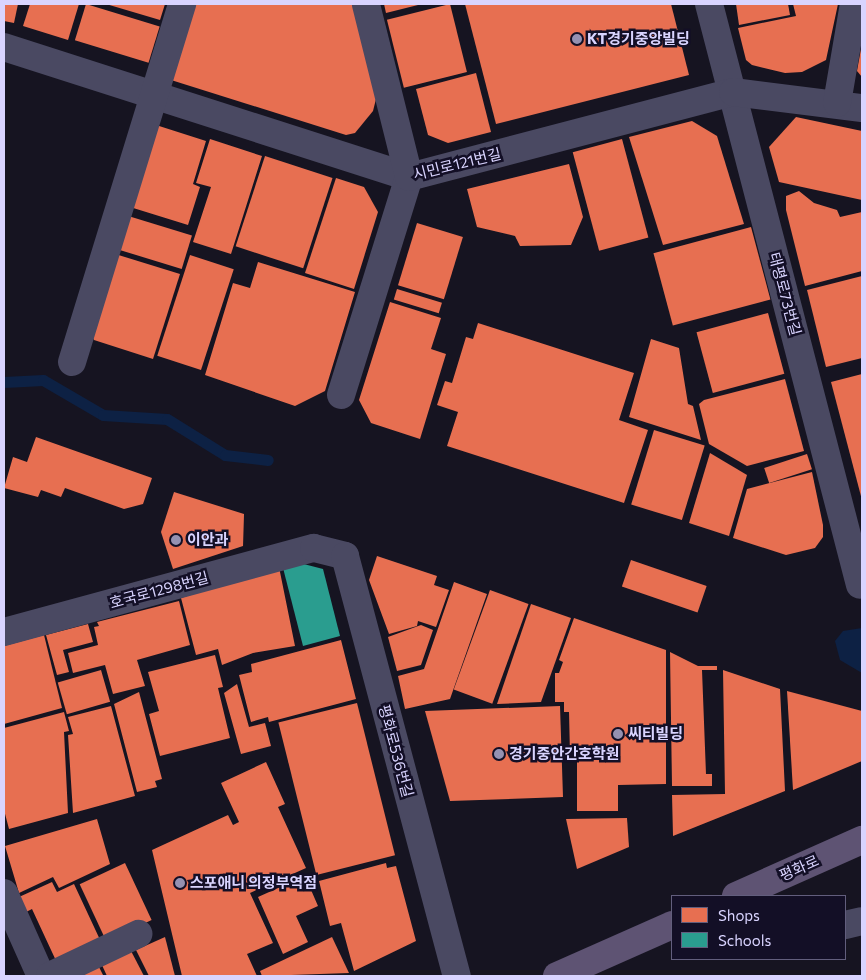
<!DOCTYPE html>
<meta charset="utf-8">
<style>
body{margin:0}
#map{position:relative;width:866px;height:980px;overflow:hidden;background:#161421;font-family:Commissioner,"Noto Sans KR",sans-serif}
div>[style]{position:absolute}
.water>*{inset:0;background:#0d2144}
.shops>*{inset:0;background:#e76f51;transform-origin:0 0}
.schools>*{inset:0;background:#2a9d8f}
.stream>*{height:11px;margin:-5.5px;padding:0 5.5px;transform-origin:5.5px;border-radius:5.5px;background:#0d2144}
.minor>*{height:28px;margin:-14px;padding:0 14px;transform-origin:14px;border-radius:14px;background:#4a4962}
.major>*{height:28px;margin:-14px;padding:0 14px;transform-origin:14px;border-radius:14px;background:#5e5373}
.dots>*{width:14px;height:14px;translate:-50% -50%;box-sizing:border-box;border:2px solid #130f26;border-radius:50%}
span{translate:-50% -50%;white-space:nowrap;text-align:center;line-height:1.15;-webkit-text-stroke:5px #130f26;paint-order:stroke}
.poi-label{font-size:15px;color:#d9d4ff;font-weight:700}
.left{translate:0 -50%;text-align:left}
.street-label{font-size:15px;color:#d9d4ff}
.frame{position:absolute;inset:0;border:5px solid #d9d4ff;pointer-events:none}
.legend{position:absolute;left:671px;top:895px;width:175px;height:65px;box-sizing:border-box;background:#130f26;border:1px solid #625e7d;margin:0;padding:6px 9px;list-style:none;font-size:15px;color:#d9d4ff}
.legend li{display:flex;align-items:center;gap:10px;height:25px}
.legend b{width:25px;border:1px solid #625e7d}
</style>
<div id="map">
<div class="water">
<div style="clip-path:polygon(862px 628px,862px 673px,840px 660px,835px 641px,843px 631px)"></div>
</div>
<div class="shops">
<div style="clip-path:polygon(4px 4px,18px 4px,14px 23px,4px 21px)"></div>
<div style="clip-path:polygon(30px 4px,79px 4px,68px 40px,23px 26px)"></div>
<div style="left:86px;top:4px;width:77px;height:38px;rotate:17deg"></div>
<div style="clip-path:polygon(106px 4px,165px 4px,160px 20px)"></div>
<div style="clip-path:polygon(195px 4px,353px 4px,377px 95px,373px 111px,355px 133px,346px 135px,171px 80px)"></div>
<div style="clip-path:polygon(384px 4px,422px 4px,386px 13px)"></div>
<div style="left:450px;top:4px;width:70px;height:65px;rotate:76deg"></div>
<div style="clip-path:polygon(465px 4px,671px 4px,689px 75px,496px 124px)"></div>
<div style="clip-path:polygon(736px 4px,788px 4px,790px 15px,739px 25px)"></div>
<div style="clip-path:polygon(793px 4px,838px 4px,826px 60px,802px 72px,785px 73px,752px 65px,746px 60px,738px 28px,796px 16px)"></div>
<div style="clip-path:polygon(861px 49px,862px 49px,862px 77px,857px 71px)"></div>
<div style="clip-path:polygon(476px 73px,491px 132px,448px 143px,428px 135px,416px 89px)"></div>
<div style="clip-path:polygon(796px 117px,862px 131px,862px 200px,779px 182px,769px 147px)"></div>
<div style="clip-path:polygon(692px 121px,717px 136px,744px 224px,663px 245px,629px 137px)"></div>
<div style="clip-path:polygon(156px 125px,206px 141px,193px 184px,200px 187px,188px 225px,130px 207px)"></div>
<div style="clip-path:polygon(210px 139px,262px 156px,231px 254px,193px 242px,211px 187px,196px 183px)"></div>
<div style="left:622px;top:139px;width:102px;height:51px;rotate:75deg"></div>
<div style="left:265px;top:156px;width:71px;height:95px;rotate:18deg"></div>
<div style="clip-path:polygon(569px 164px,583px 217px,571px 245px,520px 246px,515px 236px,477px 227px,467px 189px)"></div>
<div style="clip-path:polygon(336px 178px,364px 187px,378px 212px,354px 289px,305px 273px)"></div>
<div style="clip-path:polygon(799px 191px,814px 203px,837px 210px,840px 217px,862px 212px,862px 271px,805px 286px,786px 210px,786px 196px)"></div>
<div style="left:125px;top:215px;width:70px;height:35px;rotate:17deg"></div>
<div style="left:417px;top:223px;width:48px;height:65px;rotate:17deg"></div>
<div style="left:751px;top:227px;width:75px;height:101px;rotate:75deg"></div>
<div style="clip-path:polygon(112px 253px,180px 274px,153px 359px,94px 340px,89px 330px)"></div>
<div style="left:190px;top:255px;width:46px;height:106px;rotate:18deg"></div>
<div style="clip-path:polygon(258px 262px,355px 292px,325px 391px,295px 406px,205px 375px,233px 283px,250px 288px)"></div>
<div style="clip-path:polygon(862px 276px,862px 358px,826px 367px,807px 290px)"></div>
<div style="left:397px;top:289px;width:47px;height:11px;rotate:17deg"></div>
<div style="clip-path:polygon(390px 302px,441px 318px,431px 349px,446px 354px,420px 439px,371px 423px,359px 400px)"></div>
<div style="left:768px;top:313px;width:63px;height:74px;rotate:75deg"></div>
<div style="clip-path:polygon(478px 323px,634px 373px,619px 420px,648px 430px,624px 503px,447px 446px,458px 412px,437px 405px,445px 381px,452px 383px,466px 337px,473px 339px)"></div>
<div style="clip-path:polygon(651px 339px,679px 348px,688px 404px,693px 406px,701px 440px,629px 417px)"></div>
<div style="clip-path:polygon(862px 374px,862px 500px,831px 382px)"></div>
<div style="clip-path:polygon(785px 379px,804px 451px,747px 466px,709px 444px,699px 404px,704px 400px)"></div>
<div style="left:654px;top:430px;width:53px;height:78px;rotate:17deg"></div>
<div style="clip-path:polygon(36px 437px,152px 478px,143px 504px,124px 509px,65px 488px,61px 497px,41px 490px,38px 497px,4px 488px,13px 457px,27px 462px)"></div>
<div style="clip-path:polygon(710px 453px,747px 475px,729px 536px,689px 523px)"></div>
<div style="left:807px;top:454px;width:16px;height:45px;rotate:72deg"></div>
<div style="clip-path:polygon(812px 472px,823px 525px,823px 537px,815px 548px,786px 555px,733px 538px,747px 489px)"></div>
<div style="clip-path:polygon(174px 492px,244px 514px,243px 546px,173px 569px,161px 532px)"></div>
<div style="clip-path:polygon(377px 556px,437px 576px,434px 585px,449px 590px,436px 627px,418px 621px,417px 626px,389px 634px,369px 580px)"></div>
<div style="left:631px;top:560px;width:80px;height:28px;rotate:19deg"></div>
<div style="clip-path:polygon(279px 567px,295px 646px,253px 653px,222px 665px,218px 649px,196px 655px,181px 598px)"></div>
<div style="clip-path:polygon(454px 582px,487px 594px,450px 699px,405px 709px,398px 676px,424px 669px)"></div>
<div style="left:490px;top:590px;width:41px;height:106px;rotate:20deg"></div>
<div style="clip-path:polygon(179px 601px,190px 645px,137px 660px,145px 686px,113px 694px,105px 665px,73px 673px,68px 653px,98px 645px,94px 627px,99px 626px,97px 622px)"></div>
<div style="clip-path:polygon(531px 604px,571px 618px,541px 702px,497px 704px)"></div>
<div style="clip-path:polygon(574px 618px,666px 650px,666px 784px,618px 785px,618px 811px,577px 811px,577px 755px,570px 755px,569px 712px,564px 712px,564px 702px,555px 702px,555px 673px,559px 673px,563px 662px,559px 660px)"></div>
<div style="clip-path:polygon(88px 624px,93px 642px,63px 650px,69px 672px,57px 675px,46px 635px)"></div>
<div style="clip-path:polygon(421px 625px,433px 630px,421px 665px,397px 671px,388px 637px)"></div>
<div style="clip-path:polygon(44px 635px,62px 708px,4px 724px,4px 646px)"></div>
<div style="clip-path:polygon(341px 640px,356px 699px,269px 722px,268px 717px,251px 722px,239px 675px,252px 672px,251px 664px)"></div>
<div style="clip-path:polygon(670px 652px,698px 666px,717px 666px,717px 670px,702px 670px,706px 774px,712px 774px,712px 786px,672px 786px)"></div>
<div style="clip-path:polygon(215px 655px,223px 687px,218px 688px,230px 738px,160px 756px,149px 714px,159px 711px,148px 672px)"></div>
<div style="left:101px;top:670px;width:33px;height:45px;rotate:74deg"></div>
<div style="clip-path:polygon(723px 670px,780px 689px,785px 791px,673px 836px,672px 795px,725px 794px)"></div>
<div style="clip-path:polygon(237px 684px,249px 727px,265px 723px,271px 746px,241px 754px,224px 693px)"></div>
<div style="clip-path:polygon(787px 691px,862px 711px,862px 761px,793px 790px)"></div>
<div style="clip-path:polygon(139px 692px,162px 779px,155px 781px,157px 787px,137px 792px,114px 704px)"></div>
<div style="left:357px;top:703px;width:157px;height:81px;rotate:76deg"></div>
<div style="clip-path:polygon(111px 706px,135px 796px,73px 813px,68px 735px,73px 734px,68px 717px)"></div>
<div style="clip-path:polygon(560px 706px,563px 797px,450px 801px,425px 711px)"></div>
<div style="clip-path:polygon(64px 712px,69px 731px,64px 732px,68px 813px,9px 829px,4px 810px,4px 728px)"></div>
<div style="clip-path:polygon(266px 762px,285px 804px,278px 807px,306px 868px,250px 893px,273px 943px,247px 954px,257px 976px,182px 976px,152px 850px,228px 815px,233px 825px,239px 822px,221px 783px)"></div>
<div style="clip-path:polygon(627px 818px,629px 847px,577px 869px,566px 819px)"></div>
<div style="clip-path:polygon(97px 819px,110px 864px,59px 888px,53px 877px,19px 893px,5px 846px)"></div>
<div style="left:125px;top:863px;width:63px;height:50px;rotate:65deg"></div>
<div style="clip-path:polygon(386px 863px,387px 868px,396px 866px,416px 941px,354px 971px,341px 923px,330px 926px,319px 881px)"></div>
<div style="clip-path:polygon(305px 876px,318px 906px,296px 916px,308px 942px,283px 954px,258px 897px)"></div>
<div style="clip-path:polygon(52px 882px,57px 892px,74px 884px,102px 944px,58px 965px,32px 909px,26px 912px,19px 897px)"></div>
<div style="clip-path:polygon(165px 937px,175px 976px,149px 976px,136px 950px)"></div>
<div style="clip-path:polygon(332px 937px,349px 973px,262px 976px,260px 971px)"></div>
<div style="clip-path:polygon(130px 949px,144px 976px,107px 976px,101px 963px)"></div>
<div style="clip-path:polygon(96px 961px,103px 975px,65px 976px)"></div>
</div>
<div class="schools">
<div style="clip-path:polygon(292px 561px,323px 569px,340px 636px,303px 646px,282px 564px)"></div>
</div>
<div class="stream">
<div style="left:4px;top:382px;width:39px;rotate:-3deg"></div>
<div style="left:43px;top:380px;width:69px;rotate:30.3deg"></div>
<div style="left:103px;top:415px;width:64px;rotate:3.6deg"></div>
<div style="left:167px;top:419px;width:68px;rotate:31.8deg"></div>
<div style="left:225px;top:455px;width:43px;rotate:6.6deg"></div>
</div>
<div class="minor">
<div style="left:709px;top:4px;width:600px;rotate:75.43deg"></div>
<div style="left:4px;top:47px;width:425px;rotate:17.8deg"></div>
<div style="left:409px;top:177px;width:335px;rotate:-14.7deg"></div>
<div style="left:733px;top:92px;width:130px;rotate:7.1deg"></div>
<div style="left:837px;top:103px;width:100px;rotate:-80.3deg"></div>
<div style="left:72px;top:362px;width:375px;rotate:-72.9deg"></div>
<div style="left:341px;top:395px;width:228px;rotate:-72.7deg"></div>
<div style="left:409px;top:177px;width:178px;rotate:-104deg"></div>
<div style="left:4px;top:632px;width:321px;rotate:-15.2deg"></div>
<div style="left:314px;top:548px;width:32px;rotate:14deg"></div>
<div style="left:345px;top:556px;width:435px;rotate:75.1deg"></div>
<div style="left:4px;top:893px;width:91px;rotate:66deg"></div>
<div style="left:845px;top:925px;width:17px;rotate:-13deg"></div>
<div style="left:50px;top:976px;width:98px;rotate:-25.5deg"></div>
</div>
<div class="major">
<div style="left:736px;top:896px;width:138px;rotate:-24deg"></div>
<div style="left:557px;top:976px;width:126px;rotate:-23.9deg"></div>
</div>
<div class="dots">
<div style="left:577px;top:39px;background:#9591b1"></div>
<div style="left:176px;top:540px;background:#9591b1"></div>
<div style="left:618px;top:734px;background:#9591b1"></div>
<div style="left:499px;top:754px;background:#9591b1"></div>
<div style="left:180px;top:883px;background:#9591b1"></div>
</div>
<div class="poi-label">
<span class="left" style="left:587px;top:39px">KT경기중앙빌딩</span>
<span class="left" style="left:187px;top:540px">이안과</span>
<span class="left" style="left:628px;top:734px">씨티빌딩</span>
<span class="left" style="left:509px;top:754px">경기중안간호학원</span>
<span class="left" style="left:190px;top:883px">스포애니 의정부역점</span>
</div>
<div class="street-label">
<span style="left:457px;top:164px;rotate:-14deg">시민로121번길</span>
<span style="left:785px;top:294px;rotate:75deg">태평로73번길</span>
<span style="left:159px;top:590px;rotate:-15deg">호국로1298번길</span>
<span style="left:396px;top:751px;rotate:75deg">평화로536번길</span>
<span style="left:799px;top:868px;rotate:-24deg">평화로</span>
</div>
<div class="frame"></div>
<ul class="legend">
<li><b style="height:14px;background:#e76f51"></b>Shops</li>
<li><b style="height:14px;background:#2a9d8f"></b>Schools</li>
</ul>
</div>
